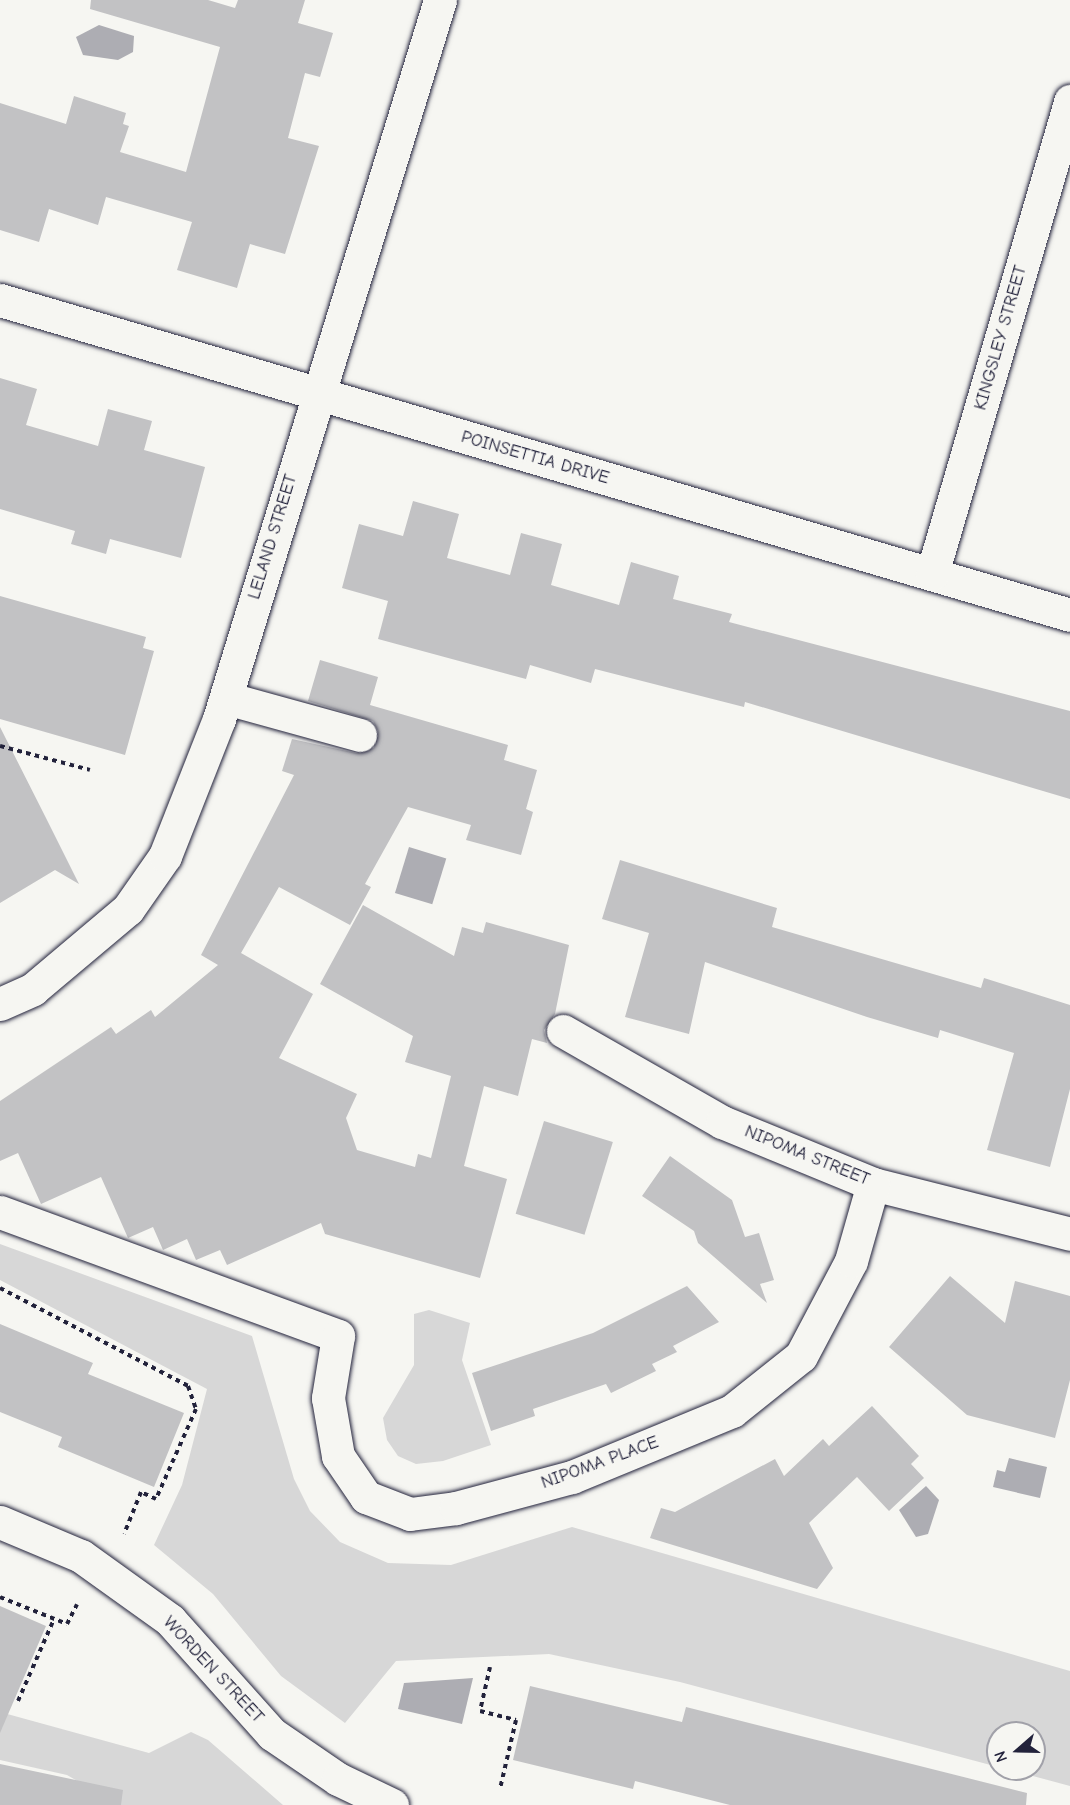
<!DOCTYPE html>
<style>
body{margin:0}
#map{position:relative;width:1070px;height:1805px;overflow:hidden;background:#f6f6f2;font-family:"Comic Neue",sans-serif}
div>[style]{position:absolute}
.green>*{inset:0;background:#d7d7d7}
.water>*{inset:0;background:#adadb3;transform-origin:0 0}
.building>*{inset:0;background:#c2c2c4;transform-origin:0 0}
.path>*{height:4px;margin-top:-2px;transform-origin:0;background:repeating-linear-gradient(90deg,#22223b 0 4.5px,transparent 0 9px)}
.roads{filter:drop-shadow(0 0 2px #22223b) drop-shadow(0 0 2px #22223b)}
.minor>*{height:33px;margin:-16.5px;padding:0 16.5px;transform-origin:16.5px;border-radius:16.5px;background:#f6f6f2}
span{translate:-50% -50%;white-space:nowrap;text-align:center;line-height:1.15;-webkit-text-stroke:5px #f6f6f2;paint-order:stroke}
.street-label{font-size:18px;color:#22223b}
.north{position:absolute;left:986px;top:1721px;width:60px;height:60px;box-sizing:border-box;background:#f6f6f2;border:2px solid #a1a1a9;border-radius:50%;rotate:250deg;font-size:16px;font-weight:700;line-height:24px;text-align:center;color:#22223b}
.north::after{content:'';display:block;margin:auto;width:21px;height:27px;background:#22223b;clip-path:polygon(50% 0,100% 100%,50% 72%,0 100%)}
</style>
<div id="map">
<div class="green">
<div style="clip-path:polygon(0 1244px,252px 1336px,294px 1479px,310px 1511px,340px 1542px,388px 1563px,451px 1565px,572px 1527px,1070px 1671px,1070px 1786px,1007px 1769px,1034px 1769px,1034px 1733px,998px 1733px,998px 1767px,680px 1682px,549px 1654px,396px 1661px,345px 1723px,281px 1676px,213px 1594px,154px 1545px,182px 1485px,207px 1389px,0 1280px)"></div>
<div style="clip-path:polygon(429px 1310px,470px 1323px,462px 1360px,491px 1445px,443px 1461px,416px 1464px,398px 1456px,387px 1440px,383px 1418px,414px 1365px,414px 1314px)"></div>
<div style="clip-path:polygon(0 1712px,149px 1753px,191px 1732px,208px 1740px,283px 1805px,119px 1805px,67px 1775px,0 1760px)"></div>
</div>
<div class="water">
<div style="clip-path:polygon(99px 25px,134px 36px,133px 52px,118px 60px,83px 55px,76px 37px)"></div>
<div style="left:409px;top:847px;width:39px;height:48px;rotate:17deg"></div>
<div style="clip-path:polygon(1009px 1458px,1047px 1467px,1040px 1498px,993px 1487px,997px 1470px,1005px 1472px)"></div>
<div style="clip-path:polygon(926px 1486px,939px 1500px,928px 1534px,916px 1537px,899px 1510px)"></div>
<div style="clip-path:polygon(473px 1678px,462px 1724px,398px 1709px,404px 1683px)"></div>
</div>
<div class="building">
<div style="clip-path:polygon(91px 0,208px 0,235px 8px,238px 0,305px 0,298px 23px,333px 33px,320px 77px,305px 73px,288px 138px,319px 146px,285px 254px,250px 244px,237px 288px,177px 270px,192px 222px,106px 197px,98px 225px,49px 209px,39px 242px,0 230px,0 103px,66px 124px,74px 96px,126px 113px,123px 124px,129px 126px,120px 152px,186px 172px,220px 47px,90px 9px)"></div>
<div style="clip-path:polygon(0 378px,37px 389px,26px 425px,98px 446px,108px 409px,152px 421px,144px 450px,205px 467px,181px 558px,110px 539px,106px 554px,71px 544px,75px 531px,0 509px)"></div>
<div style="clip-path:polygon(413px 501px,459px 514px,447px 558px,510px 575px,521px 533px,562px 544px,551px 585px,619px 605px,631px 562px,679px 576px,673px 599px,732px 614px,729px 622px,1070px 711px,1070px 799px,745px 702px,744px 707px,595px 669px,591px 683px,530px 665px,526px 679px,378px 639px,388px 601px,342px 588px,359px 524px,403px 536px)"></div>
<div style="clip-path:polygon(0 596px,146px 637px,143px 648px,154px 651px,125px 755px,0 719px)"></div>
<div style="clip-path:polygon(320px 660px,378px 677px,370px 705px,508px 745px,504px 760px,537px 770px,526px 809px,533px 812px,521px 855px,466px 840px,471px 825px,408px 807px,365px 884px,371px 887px,350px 925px,279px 887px,241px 953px,313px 994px,279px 1058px,357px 1094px,346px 1118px,357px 1150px,415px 1167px,418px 1154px,431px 1158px,451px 1076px,405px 1062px,413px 1036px,320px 984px,363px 905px,454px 956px,462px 927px,483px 933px,486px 922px,569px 945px,555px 1014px,544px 1030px,547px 1043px,532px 1039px,518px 1096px,484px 1086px,464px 1166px,507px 1179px,480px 1278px,325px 1234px,321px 1223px,227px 1265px,220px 1250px,196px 1260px,187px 1239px,163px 1250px,153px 1227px,128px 1238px,101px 1177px,41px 1204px,18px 1153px,0 1161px,0 1101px,111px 1027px,116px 1034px,151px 1010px,155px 1017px,218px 965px,201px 955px,294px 775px,282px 771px,292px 739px,356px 753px,374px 748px,378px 731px,373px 721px,308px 701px)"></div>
<div style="clip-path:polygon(0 727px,45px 816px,79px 884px,55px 870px,0 903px)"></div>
<div style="clip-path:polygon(620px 860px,777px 908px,772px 927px,981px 988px,984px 978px,1070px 1005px,1070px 1089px,1050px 1167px,987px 1150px,1014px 1053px,940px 1030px,938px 1038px,867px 1017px,705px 962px,689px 1034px,625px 1017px,649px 933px,602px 919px)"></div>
<div style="left:544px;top:1121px;width:72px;height:97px;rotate:17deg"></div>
<div style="clip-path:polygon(670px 1156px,732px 1200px,745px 1237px,759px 1233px,774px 1280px,760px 1284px,767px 1303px,698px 1243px,694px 1231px,642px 1196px)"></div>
<div style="clip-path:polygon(950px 1276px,1005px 1323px,1015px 1281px,1070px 1296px,1070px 1380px,1055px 1438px,967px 1415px,889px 1347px)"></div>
<div style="clip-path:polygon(687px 1286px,719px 1322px,673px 1346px,677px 1352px,652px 1364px,656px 1371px,611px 1393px,606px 1384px,533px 1409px,535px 1416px,491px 1431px,472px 1373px,593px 1333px)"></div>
<div style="clip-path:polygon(0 1324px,93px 1363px,88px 1374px,184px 1413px,154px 1487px,58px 1447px,62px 1437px,0 1412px)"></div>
<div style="clip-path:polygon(872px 1406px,919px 1456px,911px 1464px,924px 1478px,889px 1511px,857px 1477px,809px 1523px,833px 1568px,817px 1589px,650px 1538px,661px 1508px,675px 1512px,775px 1459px,784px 1476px,823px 1439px,829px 1446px)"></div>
<div style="clip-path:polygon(0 1606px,46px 1626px,0 1733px)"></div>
<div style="clip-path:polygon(530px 1686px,682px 1722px,686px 1707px,1027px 1793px,1026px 1805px,730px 1805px,635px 1781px,633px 1789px,513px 1760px)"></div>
<div style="clip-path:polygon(0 1764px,123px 1790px,121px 1805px,0 1805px)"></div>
</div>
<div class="path">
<div style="left:0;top:746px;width:93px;rotate:14.9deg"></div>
<div style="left:0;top:1288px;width:212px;rotate:27.5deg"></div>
<div style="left:188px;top:1386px;width:24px;rotate:71deg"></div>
<div style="left:196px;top:1409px;width:98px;rotate:114deg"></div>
<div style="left:156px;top:1499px;width:17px;rotate:-155deg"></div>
<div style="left:141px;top:1492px;width:45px;rotate:112deg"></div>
<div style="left:0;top:1597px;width:72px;rotate:21.9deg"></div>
<div style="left:67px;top:1624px;width:22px;rotate:-63deg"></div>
<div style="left:490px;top:1667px;width:45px;rotate:102.8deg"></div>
<div style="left:480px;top:1711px;width:37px;rotate:14deg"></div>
<div style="left:516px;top:1720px;width:71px;rotate:103.1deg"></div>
<div style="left:18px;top:1701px;width:90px;rotate:-66.3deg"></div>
</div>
<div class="roads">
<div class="minor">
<div style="left:0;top:300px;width:1115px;rotate:16.4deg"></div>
<div style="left:932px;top:574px;width:493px;rotate:-73.7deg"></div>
<div style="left:226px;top:698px;width:139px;rotate:15.4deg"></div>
<div style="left:0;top:1004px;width:36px;rotate:-24deg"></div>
<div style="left:33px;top:989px;width:124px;rotate:-40.1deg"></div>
<div style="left:128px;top:909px;width:65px;rotate:-55.1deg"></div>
<div style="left:165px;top:856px;width:147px;rotate:-68.5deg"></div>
<div style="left:219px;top:719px;width:752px;rotate:-72.91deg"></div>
<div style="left:563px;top:1031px;width:183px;rotate:29.8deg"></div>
<div style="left:722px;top:1122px;width:163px;rotate:22.3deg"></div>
<div style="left:873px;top:1184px;width:203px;rotate:14.2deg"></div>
<div style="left:0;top:1212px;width:360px;rotate:20.1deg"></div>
<div style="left:338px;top:1336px;width:63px;rotate:99.2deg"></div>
<div style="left:328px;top:1398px;width:59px;rotate:80.2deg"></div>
<div style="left:338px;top:1456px;width:50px;rotate:55.7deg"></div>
<div style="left:366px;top:1497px;width:47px;rotate:21.1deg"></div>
<div style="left:410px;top:1514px;width:46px;rotate:-7.4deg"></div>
<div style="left:456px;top:1508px;width:120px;rotate:-15deg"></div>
<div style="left:572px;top:1477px;width:173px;rotate:-22.4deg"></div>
<div style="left:732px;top:1411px;width:88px;rotate:-38.6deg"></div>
<div style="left:801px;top:1356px;width:107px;rotate:-62.2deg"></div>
<div style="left:851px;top:1261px;width:80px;rotate:-74.1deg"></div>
<div style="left:0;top:1522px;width:88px;rotate:22.8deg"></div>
<div style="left:81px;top:1556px;width:110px;rotate:35.7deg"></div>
<div style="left:170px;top:1620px;width:153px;rotate:48.2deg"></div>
<div style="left:272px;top:1734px;width:80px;rotate:34.3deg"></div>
<div style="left:338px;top:1779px;width:60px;rotate:25.7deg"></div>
</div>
</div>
<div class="street-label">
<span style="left:1001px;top:338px;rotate:-74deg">KINGSLEY STREET</span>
<span style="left:535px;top:458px;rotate:16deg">POINSETTIA DRIVE</span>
<span style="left:273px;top:537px;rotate:-73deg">LELAND STREET</span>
<span style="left:807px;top:1156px;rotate:22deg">NIPOMA STREET</span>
<span style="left:600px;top:1463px;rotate:-20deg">NIPOMA PLACE</span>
<span style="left:213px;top:1670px;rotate:47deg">WORDEN STREET</span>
</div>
<div class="north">N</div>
</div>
